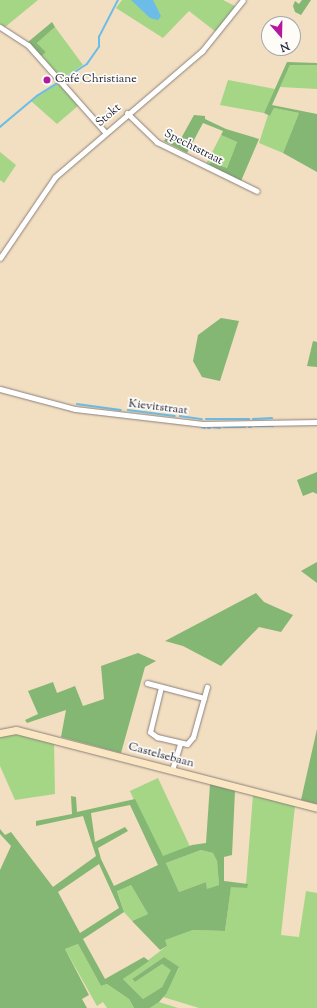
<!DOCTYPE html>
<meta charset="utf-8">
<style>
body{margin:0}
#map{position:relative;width:317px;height:1008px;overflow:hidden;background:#f2dec0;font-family:"Sorts Mill Goudy",serif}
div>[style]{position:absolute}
.green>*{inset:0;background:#a4d686;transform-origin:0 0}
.forest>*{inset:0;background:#83b773}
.water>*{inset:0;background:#6bbde7}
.stream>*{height:1.5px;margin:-0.75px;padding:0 0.75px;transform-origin:0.75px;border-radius:0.75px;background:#6bbde7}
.roads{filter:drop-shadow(0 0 1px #8a807e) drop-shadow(0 0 1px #8a807e)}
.street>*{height:5px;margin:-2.5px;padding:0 2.5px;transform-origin:2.5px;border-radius:2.5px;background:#fff}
.secondary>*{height:7px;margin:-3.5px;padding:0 3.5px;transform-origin:3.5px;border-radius:3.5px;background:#fbe6c3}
.dots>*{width:11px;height:11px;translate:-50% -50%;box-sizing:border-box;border:2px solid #fdfcf7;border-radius:50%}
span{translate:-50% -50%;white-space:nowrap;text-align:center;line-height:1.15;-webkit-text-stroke:3.5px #fdfcf7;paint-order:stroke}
.poi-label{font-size:12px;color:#22223b}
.left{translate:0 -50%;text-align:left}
.street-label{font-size:12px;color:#22223b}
.north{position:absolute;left:261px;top:16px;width:40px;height:40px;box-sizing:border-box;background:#fdfcf7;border:1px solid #a5a5ac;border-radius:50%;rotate:160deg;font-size:11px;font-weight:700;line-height:16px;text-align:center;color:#22223b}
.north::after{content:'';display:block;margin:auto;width:14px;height:18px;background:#b5179e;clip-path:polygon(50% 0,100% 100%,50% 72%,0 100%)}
</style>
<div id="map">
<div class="green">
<div style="clip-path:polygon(0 0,38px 0,5px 27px,0 24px)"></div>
<div style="clip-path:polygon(122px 0,223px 0,235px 6px,216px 32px,189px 11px,163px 38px,116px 8px)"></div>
<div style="clip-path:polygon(55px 27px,83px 65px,61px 79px,42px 56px,46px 52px,37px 43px)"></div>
<div style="clip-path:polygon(290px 65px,317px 65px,317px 89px,280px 87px)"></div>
<div style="clip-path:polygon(228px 80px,275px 89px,264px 113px,220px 105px)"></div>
<div style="clip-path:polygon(58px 82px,79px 105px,57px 124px,31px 101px)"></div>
<div style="clip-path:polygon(274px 108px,299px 113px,283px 153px,259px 143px,268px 115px,270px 116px)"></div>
<div style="clip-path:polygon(221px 135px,237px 142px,227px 168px,212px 162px,209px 166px,206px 164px)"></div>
<div style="clip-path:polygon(0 152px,16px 165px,4px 183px,0 180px)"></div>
<div style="clip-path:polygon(15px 733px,54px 743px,55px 794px,15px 800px,0 766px,0 736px)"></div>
<div style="left:158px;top:778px;width:75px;height:31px;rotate:65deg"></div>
<div style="clip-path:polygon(253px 795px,295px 806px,281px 935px,299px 937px,306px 891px,317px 893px,317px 1008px,199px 1008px,163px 997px,179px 968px,164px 957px,132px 979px,135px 982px,162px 964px,172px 970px,162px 987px,143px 999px,123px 979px,167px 946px,164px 940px,193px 930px,225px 931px,231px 886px,247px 888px,246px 884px)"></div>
<div style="clip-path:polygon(201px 850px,213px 853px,217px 861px,219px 885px,207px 890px,206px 882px,179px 892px,166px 863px)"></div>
<div style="clip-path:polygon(131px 885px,148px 914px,132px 921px,124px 912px,117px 890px)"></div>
<div style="clip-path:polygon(78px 944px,101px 986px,107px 984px,129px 999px,134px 1008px,107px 1008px,103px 1002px,97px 1006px,65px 949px)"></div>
<div style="clip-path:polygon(159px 1002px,178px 1008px,150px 1008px)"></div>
</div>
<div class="forest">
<div style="clip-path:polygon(302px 0,311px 0,301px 15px,295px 12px,293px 6px,295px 1px,299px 4px)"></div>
<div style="clip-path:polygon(52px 22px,55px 27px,37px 43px,46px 52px,42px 56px,28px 42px)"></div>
<div style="clip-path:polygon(287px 62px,317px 63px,317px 65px,290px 65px,272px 105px,317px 114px,317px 172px,283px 153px,299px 113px,274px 108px,270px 116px,264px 113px)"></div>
<div style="clip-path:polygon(194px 115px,205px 116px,205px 119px,226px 129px,259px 139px,241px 181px,209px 166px,211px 162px,227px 168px,237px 142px,221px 135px,223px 131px,203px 123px,187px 153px,164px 141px,167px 136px,179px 142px)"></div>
<div style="clip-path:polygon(221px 318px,239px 321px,220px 381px,202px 377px,193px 361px,198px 335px)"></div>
<div style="clip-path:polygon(313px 341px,317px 342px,317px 367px,307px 366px)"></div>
<div style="clip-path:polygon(317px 472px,317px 494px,313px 492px,303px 496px,297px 480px)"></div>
<div style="clip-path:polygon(317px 562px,317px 583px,301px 571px)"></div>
<div style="clip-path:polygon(256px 593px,264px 602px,293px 615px,281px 632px,259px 627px,221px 666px,183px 646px,165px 641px)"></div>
<div style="clip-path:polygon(138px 653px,156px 661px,145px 667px,121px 753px,61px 737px,66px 710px,27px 723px,25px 720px,38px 714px,28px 691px,53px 682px,57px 693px,75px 686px,83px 706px,104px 699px,101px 666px)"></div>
<div style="clip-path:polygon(317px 729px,317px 804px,301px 800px)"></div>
<div style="clip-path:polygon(evenodd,210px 784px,235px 791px,232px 855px,224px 857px,224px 881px,248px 884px,247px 888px,231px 887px,225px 931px,193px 930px,165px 940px,167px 946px,160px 950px,132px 921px,148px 914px,131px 885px,117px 891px,124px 912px,83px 939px,105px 979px,144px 957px,149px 961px,123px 979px,143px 999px,162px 987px,171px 970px,162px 964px,135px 982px,132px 979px,164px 957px,179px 967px,166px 994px,159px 1002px,185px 1008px,159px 1002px,150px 1008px,134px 1008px,129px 999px,107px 984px,101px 986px,78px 944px,65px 949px,89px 995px,82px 999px,87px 1008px,0 1008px,0 870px,11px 846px,0 834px,0 829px,5px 835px,11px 832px,53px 887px,96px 856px,83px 816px,36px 826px,36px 821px,72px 814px,71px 796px,76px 797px,77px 812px,135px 799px,163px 856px,192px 845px,206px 843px,210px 784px,130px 805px,158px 865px,114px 886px,101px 859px,98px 848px,128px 831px,125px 827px,95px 842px,91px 813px,130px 805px,210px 784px,201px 850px,213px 853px,217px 861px,219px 885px,207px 889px,206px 882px,179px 892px,166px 863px,201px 850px,210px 784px,99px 864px,119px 908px,80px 933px,58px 892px,99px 864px)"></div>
</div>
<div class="water">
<div style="clip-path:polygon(131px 0,153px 0,161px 16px,158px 20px,150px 18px)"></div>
</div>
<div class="stream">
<div style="left:64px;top:79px;width:27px;rotate:-33deg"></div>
<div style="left:87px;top:64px;width:21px;rotate:-55deg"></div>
<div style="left:99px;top:47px;width:10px;rotate:-90deg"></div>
<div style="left:99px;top:37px;width:42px;rotate:-62.8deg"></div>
<div style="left:0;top:127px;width:48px;rotate:-40deg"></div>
<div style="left:37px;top:96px;width:25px;rotate:-32deg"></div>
<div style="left:77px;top:404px;width:44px;rotate:7.8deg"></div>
<div style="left:128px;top:410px;width:47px;rotate:7.3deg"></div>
<div style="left:180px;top:416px;width:22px;rotate:8deg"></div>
<div style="left:206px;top:419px;width:43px"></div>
<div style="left:253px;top:419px;width:19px;rotate:-3deg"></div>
<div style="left:255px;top:426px;width:18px"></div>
<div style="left:202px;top:427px;width:3px;rotate:18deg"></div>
<div style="left:213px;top:427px;width:7px;rotate:8deg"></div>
<div style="left:224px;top:427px;width:21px"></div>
<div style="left:249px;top:427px;width:2px"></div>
<div style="left:208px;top:428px;width:2px"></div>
</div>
<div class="roads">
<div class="street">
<div style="left:0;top:27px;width:33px;rotate:33deg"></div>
<div style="left:28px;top:45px;width:116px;rotate:48.5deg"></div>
<div style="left:127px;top:113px;width:42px;rotate:44deg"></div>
<div style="left:157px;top:142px;width:111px;rotate:26.1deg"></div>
<div style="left:0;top:258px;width:98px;rotate:-55.8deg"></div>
<div style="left:55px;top:177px;width:194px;rotate:-40.6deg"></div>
<div style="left:202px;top:51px;width:65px;rotate:-51.2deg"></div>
<div style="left:0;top:389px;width:78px;rotate:14.9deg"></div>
<div style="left:75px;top:409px;width:129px;rotate:6.7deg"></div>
<div style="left:203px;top:424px;width:114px;rotate:-1deg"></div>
<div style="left:147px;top:683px;width:59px;rotate:14.7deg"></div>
<div style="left:161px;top:687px;width:46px;rotate:103.7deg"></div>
<div style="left:150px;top:732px;width:9px;rotate:36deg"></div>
<div style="left:157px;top:737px;width:31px;rotate:13deg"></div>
<div style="left:187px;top:744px;width:9px;rotate:-49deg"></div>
<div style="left:193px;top:737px;width:52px;rotate:-74.4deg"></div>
<div style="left:172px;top:770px;width:27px;rotate:-73deg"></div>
</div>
<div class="secondary">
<div style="left:0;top:733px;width:16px;rotate:-11deg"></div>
<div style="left:16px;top:730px;width:311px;rotate:14.5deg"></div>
</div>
</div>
<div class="dots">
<div style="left:47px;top:80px;background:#b5179e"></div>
</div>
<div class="poi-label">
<span class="left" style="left:55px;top:80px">Café Christiane</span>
</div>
<div class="street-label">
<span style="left:109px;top:116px;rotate:-41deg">Stokt</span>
<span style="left:193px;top:148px;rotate:27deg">Spechtstraat</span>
<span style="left:158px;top:408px;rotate:7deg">Kievitstraat</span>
<span style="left:161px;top:756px;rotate:15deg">Castelsebaan</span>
</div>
<div class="north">N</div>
</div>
